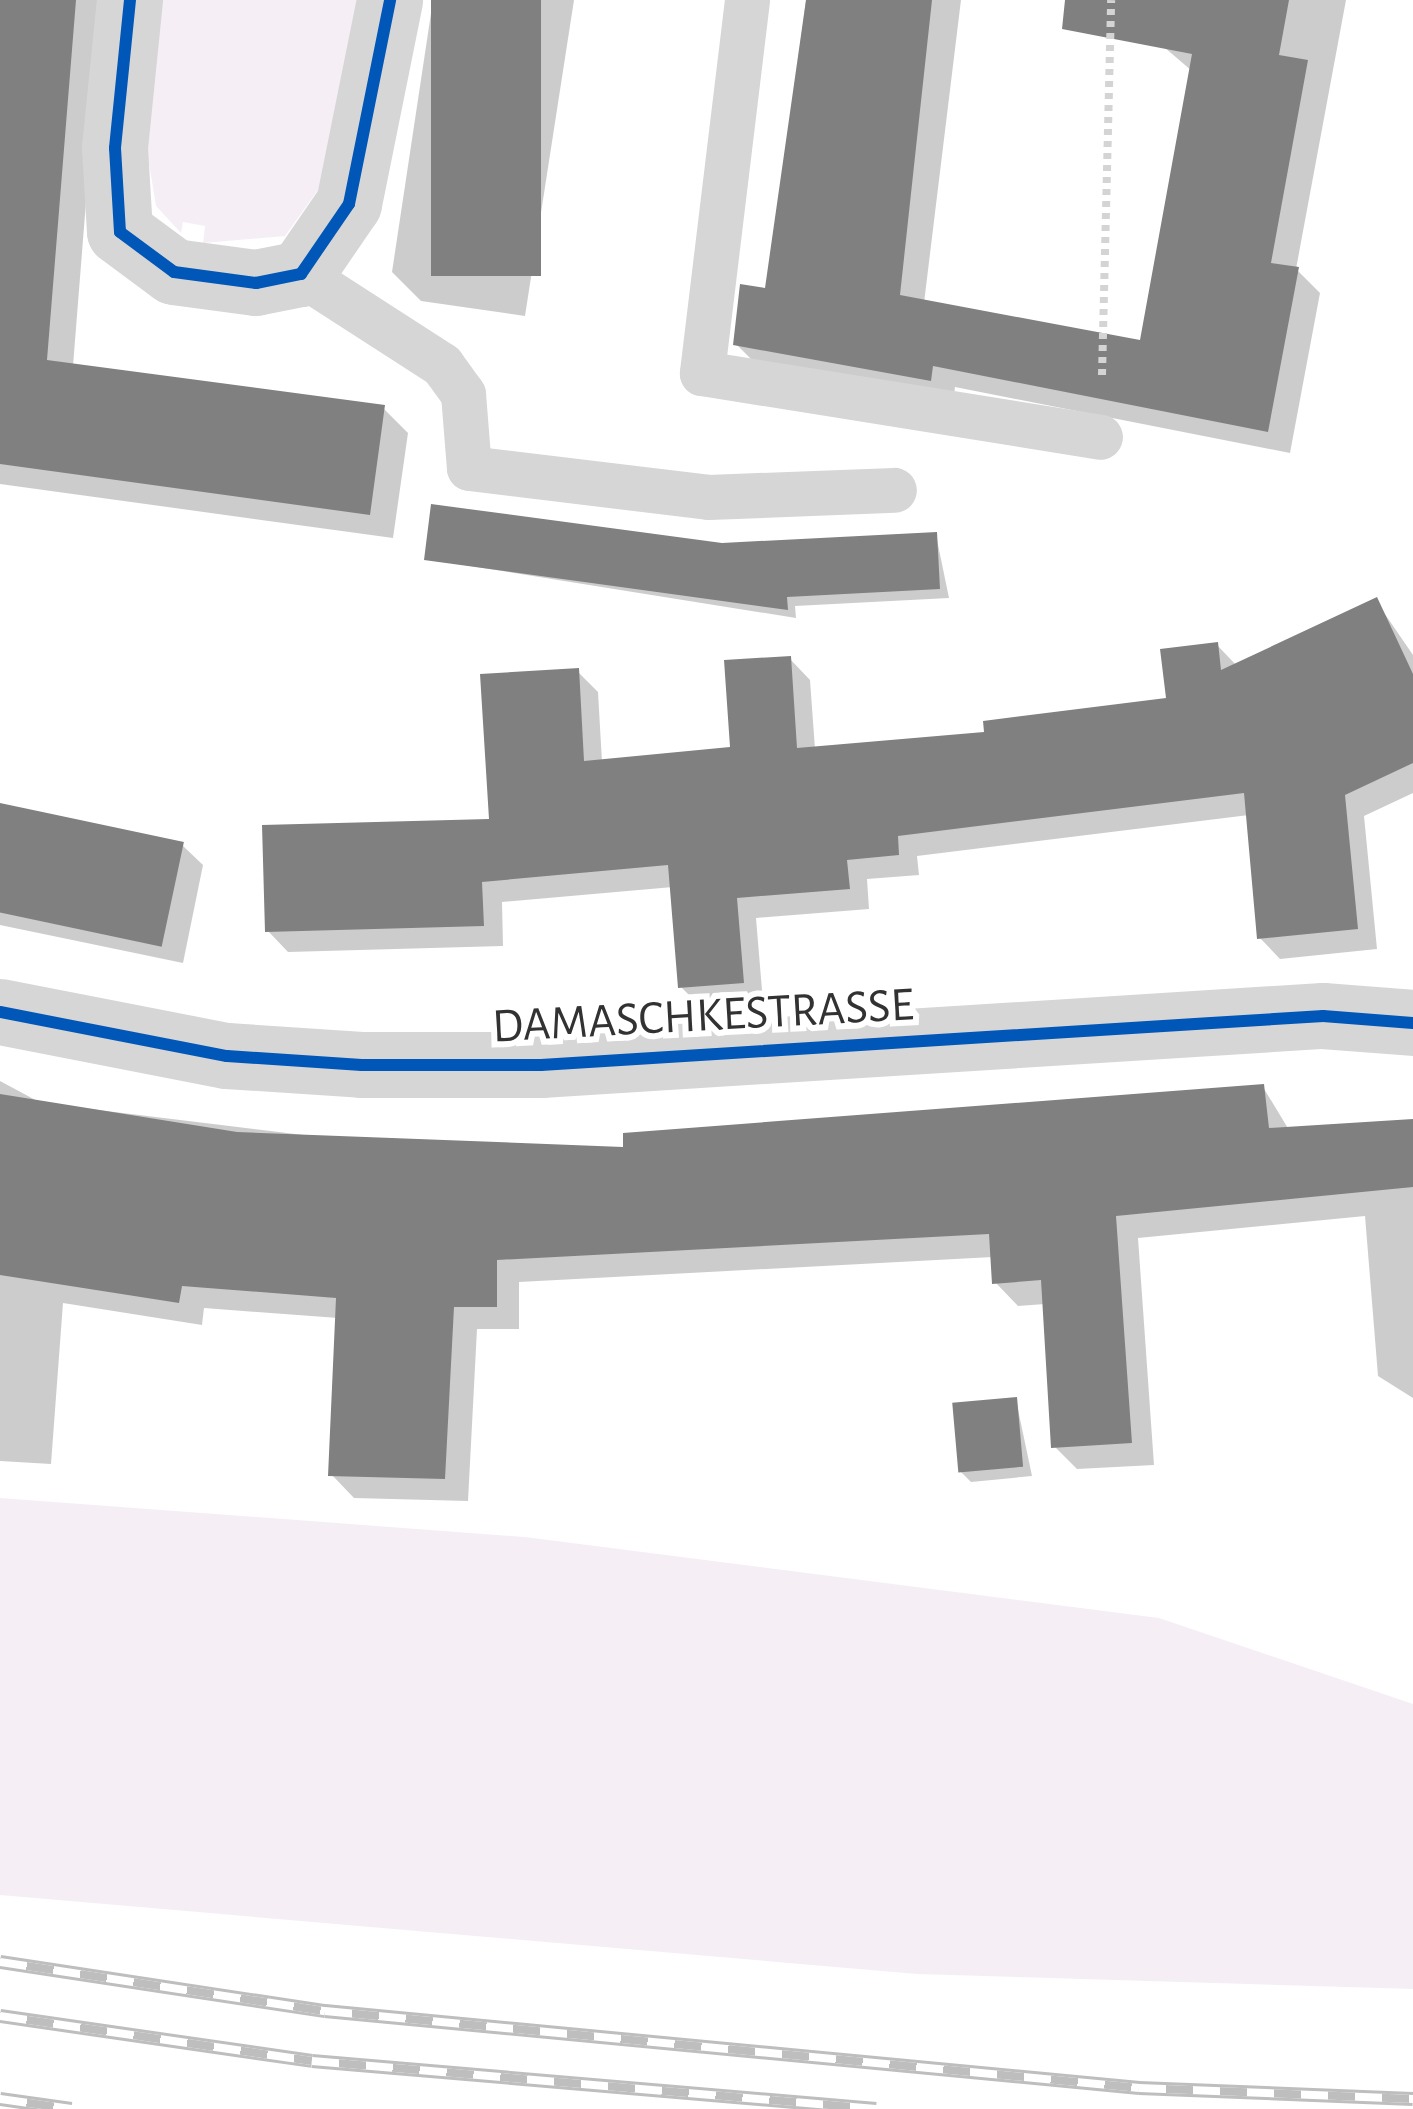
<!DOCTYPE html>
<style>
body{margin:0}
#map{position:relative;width:1413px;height:2109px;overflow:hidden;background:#fff;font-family:"Alegreya Sans",sans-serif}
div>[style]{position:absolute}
.green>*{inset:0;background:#f5eff5}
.shadow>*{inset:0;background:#0003}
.building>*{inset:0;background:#808080;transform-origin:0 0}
.path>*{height:8px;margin-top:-4px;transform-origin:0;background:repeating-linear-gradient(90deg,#d4d4d4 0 6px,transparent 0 12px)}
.lane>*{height:45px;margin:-22.5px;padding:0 22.5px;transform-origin:22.5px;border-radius:22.5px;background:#d6d6d6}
.street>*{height:66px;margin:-33px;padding:0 33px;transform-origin:33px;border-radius:33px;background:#d6d6d6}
.rail>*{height:14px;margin-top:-7px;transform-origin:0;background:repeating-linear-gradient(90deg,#fff 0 27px,#bebebe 0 54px);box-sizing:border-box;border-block:3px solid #bebebe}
.cycleway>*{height:12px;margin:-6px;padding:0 6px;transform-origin:6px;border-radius:6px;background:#0057b8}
span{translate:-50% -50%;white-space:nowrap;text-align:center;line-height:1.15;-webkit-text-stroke:12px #fff;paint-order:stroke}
.street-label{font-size:48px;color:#323232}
</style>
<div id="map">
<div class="green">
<div style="clip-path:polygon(151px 0,368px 0,333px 169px,285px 236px,203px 243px,205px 226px,183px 222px,181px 233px,156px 206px,141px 115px)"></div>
<div style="clip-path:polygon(0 1498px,525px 1537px,1159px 1618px,1413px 1704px,1413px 1989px,917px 1974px,0 1895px)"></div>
</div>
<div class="shadow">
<div style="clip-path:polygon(0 0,102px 0,73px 366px,383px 408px,408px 433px,393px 538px,0 484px)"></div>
<div style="clip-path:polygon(433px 0,574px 0,525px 316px,421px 301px,392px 272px)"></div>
<div style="clip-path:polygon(806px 0,961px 0,924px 303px,1142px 343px,1192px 71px,1164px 47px,1173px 0,1346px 0,1296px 269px,1320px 293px,1290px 453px,955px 387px,953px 402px,759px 367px,736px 344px,768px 292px)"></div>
<div style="clip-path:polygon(936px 535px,949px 598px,795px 606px,796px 618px,427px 559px)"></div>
<div style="clip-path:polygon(1376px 601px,1413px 655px,1413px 793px,1364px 816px,1377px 949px,1280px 959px,1260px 938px,1249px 815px,917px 856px,919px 875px,867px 879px,869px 909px,756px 918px,763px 1002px,702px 1008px,681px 987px,673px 887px,502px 902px,503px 946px,288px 952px,268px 931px,492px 822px,578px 672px,598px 692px,602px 762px,733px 750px,790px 659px,810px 680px,815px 749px,987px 735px,1169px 701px,1217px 645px,1237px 666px)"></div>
<div style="clip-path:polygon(0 806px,182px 845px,203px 865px,183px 963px,0 925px)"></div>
<div style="clip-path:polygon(0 1081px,41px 1103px,394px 1146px,626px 1150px,1263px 1087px,1289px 1130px,1413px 1123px,1413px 1398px,1378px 1376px,1365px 1216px,1138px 1238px,1154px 1465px,1077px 1469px,1054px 1446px,1045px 1304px,1018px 1306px,995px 1282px,993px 1257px,519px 1282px,519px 1329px,477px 1329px,468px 1501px,354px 1498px,331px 1474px,338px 1318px,204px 1308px,202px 1325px,63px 1303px,51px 1464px,0 1461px)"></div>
<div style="clip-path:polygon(1016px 1400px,1032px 1476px,971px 1482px,961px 1472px)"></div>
</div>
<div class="building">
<div style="clip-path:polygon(0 0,76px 0,47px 360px,385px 405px,370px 515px,0 464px)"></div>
<div style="left:431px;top:0;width:110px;height:276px"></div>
<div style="clip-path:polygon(806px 0,932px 0,900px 295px,1140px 340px,1192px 54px,1062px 29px,1065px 0,1289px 0,1279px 55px,1308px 60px,1271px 263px,1299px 267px,1268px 432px,933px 366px,931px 381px,733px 345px,740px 284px,765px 288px)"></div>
<div style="clip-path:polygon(431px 504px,722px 543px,937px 532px,940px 589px,787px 597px,788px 610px,424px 560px)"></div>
<div style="clip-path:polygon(1377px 597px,1413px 674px,1413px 763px,1345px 795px,1358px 929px,1257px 939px,1244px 793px,898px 836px,899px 855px,847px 860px,850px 889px,737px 898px,744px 983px,678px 988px,668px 865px,482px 882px,484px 926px,265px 932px,262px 825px,489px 819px,480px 674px,579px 668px,584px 761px,730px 747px,724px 660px,791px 656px,797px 748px,984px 732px,983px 721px,1166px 698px,1160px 649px,1218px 642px,1221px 670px)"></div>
<div style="left:0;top:803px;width:188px;height:107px;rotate:12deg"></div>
<div style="clip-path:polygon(1264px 1084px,1269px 1128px,1413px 1119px,1413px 1187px,1116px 1216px,1132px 1443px,1051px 1448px,1041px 1280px,992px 1284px,989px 1234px,497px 1260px,497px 1307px,454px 1307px,445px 1479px,328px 1476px,336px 1298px,182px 1286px,179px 1303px,0 1275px,0 1094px,237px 1132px,623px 1147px,623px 1133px)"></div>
<div style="left:1017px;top:1397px;width:70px;height:65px;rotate:85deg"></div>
</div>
<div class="path">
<div style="left:1102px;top:375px;width:375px;rotate:-88.6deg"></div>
</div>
<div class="lane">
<div style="left:747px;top:0;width:376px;rotate:96.9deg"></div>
<div style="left:702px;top:373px;width:403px;rotate:9.1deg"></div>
<div style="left:301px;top:274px;width:168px;rotate:32.8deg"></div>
<div style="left:442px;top:365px;width:36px;rotate:54deg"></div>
<div style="left:463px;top:394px;width:74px;rotate:85.4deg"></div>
<div style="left:469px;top:468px;width:241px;rotate:6.9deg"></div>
<div style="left:708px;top:497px;width:186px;rotate:-2.2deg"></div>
</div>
<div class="street">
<div style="left:130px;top:0;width:149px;rotate:95.8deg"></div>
<div style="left:115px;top:148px;width:84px;rotate:86.6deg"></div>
<div style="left:120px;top:232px;width:67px;rotate:36.5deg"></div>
<div style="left:174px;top:272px;width:83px;rotate:7.6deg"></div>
<div style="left:256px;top:283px;width:46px;rotate:-11.3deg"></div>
<div style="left:301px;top:274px;width:85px;rotate:-55.6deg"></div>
<div style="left:349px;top:204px;width:208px;rotate:-78.6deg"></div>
<div style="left:0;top:1012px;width:231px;rotate:11deg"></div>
<div style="left:227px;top:1056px;width:135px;rotate:3.8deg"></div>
<div style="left:362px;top:1065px;width:179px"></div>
<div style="left:541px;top:1065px;width:784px;rotate:-3.59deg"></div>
<div style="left:1323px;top:1016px;width:90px;rotate:4.4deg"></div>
</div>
<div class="rail">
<div style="left:0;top:1962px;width:329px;rotate:8.6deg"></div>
<div style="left:325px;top:2011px;width:818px;rotate:5.4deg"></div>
<div style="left:1139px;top:2088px;width:274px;rotate:2.3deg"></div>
<div style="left:0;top:2016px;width:315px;rotate:8.2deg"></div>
<div style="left:312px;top:2061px;width:566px;rotate:4.86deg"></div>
<div style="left:0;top:2099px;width:72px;rotate:8deg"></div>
</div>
<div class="cycleway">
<div style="left:130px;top:0;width:149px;rotate:95.8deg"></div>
<div style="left:115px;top:148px;width:84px;rotate:86.6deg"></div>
<div style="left:120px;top:232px;width:67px;rotate:36.5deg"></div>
<div style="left:174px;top:272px;width:83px;rotate:7.6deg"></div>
<div style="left:256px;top:283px;width:46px;rotate:-11.3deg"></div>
<div style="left:301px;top:274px;width:85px;rotate:-55.6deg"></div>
<div style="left:349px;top:204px;width:208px;rotate:-78.6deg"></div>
<div style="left:0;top:1012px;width:231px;rotate:11deg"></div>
<div style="left:227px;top:1056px;width:135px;rotate:3.8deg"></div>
<div style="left:362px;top:1065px;width:179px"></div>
<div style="left:541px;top:1065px;width:784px;rotate:-3.59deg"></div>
<div style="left:1323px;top:1016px;width:90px;rotate:4.4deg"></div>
</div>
<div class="street-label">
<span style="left:703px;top:1017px;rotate:-3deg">DAMASCHKESTRASSE</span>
</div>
</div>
